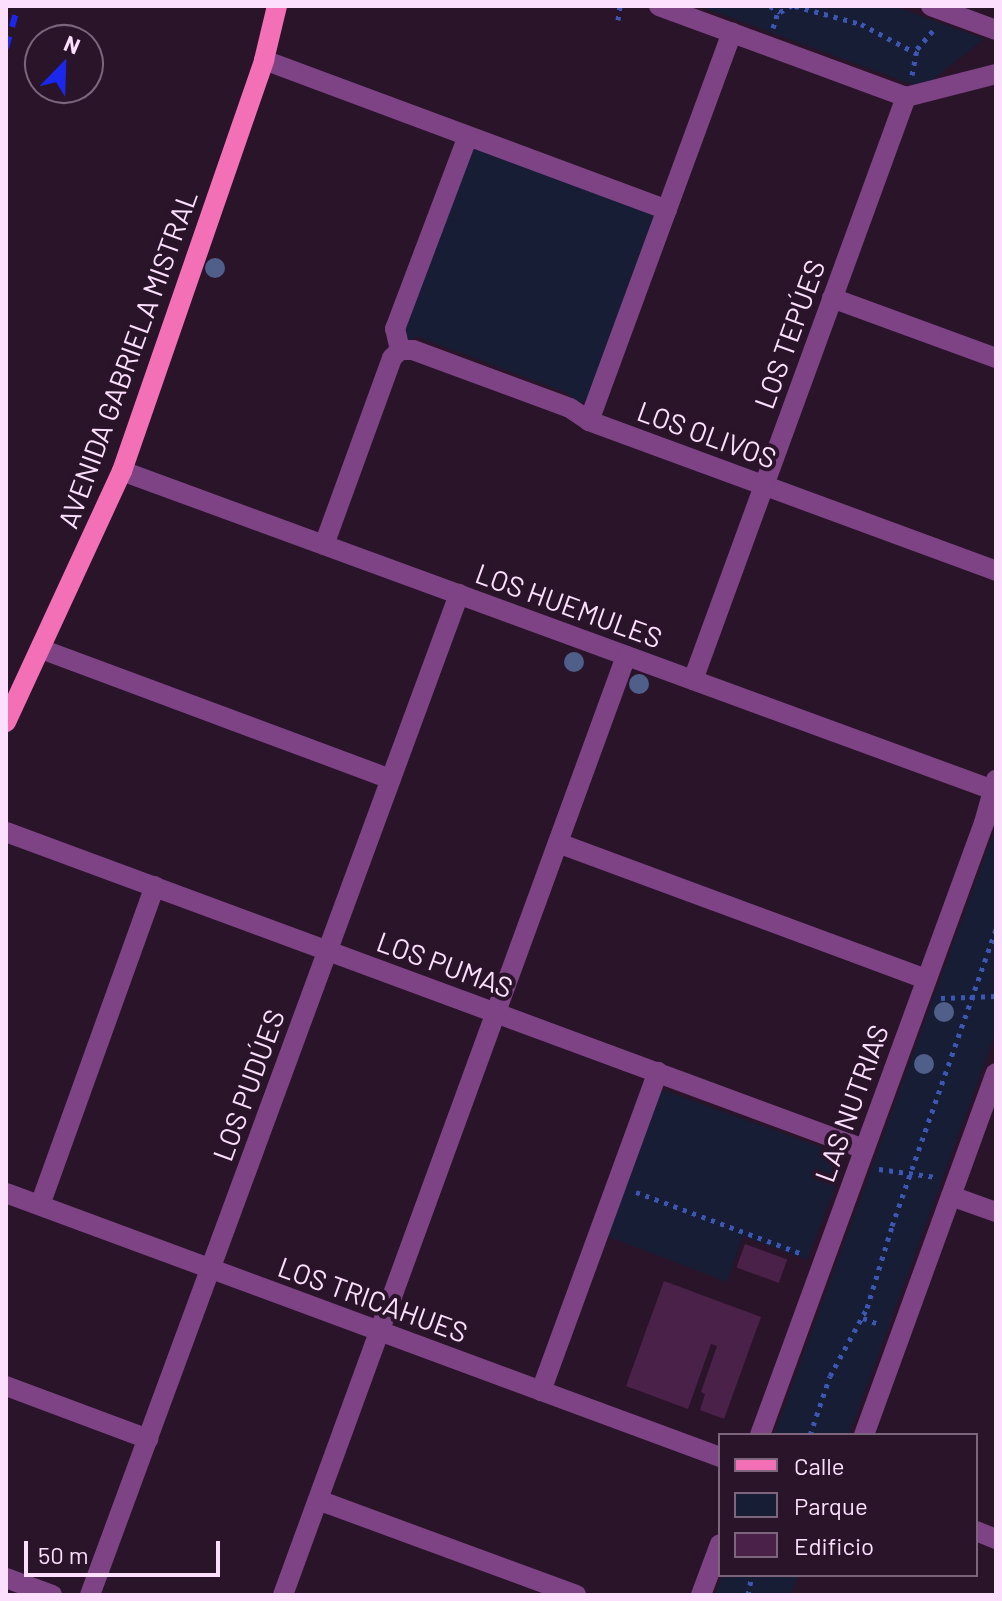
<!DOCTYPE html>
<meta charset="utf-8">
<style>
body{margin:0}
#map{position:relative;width:1002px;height:1601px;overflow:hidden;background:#2a142a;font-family:Barlow,sans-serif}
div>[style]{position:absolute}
.green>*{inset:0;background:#171d34}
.building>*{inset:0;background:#4a2148;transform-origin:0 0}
.path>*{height:5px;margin-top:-2.5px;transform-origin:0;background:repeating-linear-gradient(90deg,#3c56b4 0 4px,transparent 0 10px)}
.minor>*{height:20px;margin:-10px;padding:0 10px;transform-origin:10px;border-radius:10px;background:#7d4385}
.major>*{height:20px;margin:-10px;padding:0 10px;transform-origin:10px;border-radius:10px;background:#f370b6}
.rail>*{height:6px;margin-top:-3px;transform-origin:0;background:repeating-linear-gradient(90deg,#1b28ec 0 12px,transparent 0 22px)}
.trees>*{width:20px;height:20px;margin:-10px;border-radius:50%;background:#505e8a}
span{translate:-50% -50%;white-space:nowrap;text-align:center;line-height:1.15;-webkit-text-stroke:8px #2a142a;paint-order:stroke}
.street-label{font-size:28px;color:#fbdffc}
.frame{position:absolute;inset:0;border:8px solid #fbdffc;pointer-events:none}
.legend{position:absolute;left:718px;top:1433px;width:260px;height:144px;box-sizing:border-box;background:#2a142a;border:2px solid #7e657e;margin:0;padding:10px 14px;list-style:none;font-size:24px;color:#fbdffc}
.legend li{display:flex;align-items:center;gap:16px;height:40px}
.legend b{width:40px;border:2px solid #7e657e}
.north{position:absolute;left:24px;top:24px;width:80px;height:80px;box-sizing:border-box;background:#2a142a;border:2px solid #7e657e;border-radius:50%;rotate:23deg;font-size:22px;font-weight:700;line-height:32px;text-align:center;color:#fbdffc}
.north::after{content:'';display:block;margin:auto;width:28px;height:36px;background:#1b28ec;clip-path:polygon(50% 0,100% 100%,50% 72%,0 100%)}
.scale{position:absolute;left:24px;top:1541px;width:196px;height:36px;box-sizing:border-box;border:4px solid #fbdffc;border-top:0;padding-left:10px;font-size:24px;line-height:28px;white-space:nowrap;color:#fbdffc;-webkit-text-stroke:6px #2a142a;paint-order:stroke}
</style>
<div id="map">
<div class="green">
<div style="clip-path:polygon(699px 6px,894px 6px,984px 39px,922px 88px)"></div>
<div style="clip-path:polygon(481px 147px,652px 211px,657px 219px,591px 398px,579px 403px,567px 393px,418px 337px,408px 340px,402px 335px,470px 151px)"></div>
<div style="clip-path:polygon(996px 826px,996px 1032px,849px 1435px,774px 1435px)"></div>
<div style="clip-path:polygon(663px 1090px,837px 1153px,844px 1165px,807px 1260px,743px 1236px,727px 1282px,607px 1236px,658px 1095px)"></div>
<div style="clip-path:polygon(722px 1575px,798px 1575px,791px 1595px,715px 1595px)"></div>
</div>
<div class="building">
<div style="left:745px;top:1244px;width:45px;height:25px;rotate:20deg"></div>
<div style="clip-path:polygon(664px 1281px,761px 1317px,724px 1419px,700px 1410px,705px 1394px,701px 1392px,717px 1346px,711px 1344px,688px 1409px,626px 1386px)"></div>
</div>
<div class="path">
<div style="left:770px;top:6px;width:12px;rotate:31deg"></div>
<div style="left:780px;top:12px;width:13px;rotate:-29deg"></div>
<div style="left:795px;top:6px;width:68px;rotate:15.3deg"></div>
<div style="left:861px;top:24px;width:62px;rotate:27.8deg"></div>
<div style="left:618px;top:20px;width:14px;rotate:-82deg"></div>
<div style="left:773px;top:28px;width:17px;rotate:-73deg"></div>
<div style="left:912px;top:75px;width:26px;rotate:-79deg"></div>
<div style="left:917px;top:49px;width:28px;rotate:-49deg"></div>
<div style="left:941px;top:998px;width:55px;rotate:-2.1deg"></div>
<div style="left:879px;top:1169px;width:58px;rotate:8deg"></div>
<div style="left:636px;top:1192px;width:178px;rotate:20.4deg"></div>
<div style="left:863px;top:1318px;width:19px;rotate:21deg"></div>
<div style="left:810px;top:1435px;width:62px;rotate:-71.3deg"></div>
<div style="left:830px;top:1376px;width:77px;rotate:-61.4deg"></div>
<div style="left:867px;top:1308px;width:86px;rotate:-73deg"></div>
<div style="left:892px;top:1226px;width:315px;rotate:-70.7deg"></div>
<div style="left:748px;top:1595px;width:20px;rotate:-79deg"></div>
</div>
<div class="minor">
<div style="left:659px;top:6px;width:263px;rotate:20.2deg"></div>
<div style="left:931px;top:6px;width:69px;rotate:20.3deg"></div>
<div style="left:264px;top:60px;width:430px;rotate:20.4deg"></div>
<div style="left:906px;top:97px;width:93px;rotate:-14.3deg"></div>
<div style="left:832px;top:298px;width:175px;rotate:20.1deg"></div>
<div style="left:400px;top:350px;width:13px"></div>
<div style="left:413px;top:350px;width:167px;rotate:20.3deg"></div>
<div style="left:570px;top:408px;width:23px;rotate:34deg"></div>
<div style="left:589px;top:421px;width:434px;rotate:20.2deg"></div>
<div style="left:400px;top:350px;width:22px;rotate:-103deg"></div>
<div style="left:395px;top:329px;width:206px;rotate:-69.3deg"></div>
<div style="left:589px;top:421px;width:414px;rotate:-69.8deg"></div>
<div style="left:122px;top:471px;width:931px;rotate:20.11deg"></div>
<div style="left:324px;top:545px;width:199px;rotate:-70deg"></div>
<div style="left:392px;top:358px;width:11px;rotate:-45deg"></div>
<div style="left:41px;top:649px;width:373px;rotate:20.4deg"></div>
<div style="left:693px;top:680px;width:621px;rotate:-69.93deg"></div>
<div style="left:6px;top:832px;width:915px;rotate:20.28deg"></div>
<div style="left:558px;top:843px;width:392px;rotate:20.3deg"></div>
<div style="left:6px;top:1193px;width:761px;rotate:20.29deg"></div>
<div style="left:951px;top:1196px;width:48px;rotate:19.6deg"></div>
<div style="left:40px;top:1205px;width:339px;rotate:-70.2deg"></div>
<div style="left:6px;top:1386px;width:152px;rotate:20.5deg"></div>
<div style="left:541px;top:1391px;width:340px;rotate:-69.9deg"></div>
<div style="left:760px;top:1435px;width:652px;rotate:-69.9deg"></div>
<div style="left:984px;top:823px;width:45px;rotate:-74.4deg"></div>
<div style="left:864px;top:1435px;width:385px;rotate:-70deg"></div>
<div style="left:318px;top:1500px;width:275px;rotate:20.2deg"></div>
<div style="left:976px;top:1531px;width:22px;rotate:22deg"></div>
<div style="left:6px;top:1578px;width:49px;rotate:20.3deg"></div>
<div style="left:90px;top:1595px;width:1067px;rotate:-69.76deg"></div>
<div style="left:283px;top:1595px;width:1000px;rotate:-69.93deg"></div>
<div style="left:701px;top:1595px;width:54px;rotate:-69.6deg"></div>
</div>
<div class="major">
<div style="left:6px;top:722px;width:277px;rotate:-65.2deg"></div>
<div style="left:122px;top:471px;width:435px;rotate:-70.9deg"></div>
<div style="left:264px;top:60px;width:56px;rotate:-76.5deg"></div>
</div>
<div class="rail">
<div style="left:6px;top:48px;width:44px;rotate:-74.1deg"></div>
</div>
<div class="trees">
<div style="left:215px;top:268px"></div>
<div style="left:574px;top:662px"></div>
<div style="left:639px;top:684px"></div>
<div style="left:944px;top:1012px"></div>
<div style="left:924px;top:1064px"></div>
</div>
<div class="street-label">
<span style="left:789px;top:334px;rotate:-70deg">LOS TEPÚES</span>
<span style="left:127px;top:359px;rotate:-70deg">AVENIDA GABRIELA MISTRAL</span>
<span style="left:707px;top:434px;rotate:20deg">LOS OLIVOS</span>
<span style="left:569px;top:605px;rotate:20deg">LOS HUEMULES</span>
<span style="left:445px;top:964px;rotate:20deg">LOS PUMAS</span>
<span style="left:248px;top:1085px;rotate:-70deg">LOS PUDÚES</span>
<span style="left:851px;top:1103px;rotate:-70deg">LAS NUTRIAS</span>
<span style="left:373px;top:1299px;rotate:20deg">LOS TRICAHUES</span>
</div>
<div class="frame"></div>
<ul class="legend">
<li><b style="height:10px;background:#f370b6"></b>Calle</li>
<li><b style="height:22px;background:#171d34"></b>Parque</li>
<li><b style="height:22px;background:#4a2148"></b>Edificio</li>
</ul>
<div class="north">N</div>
<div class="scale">50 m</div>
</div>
